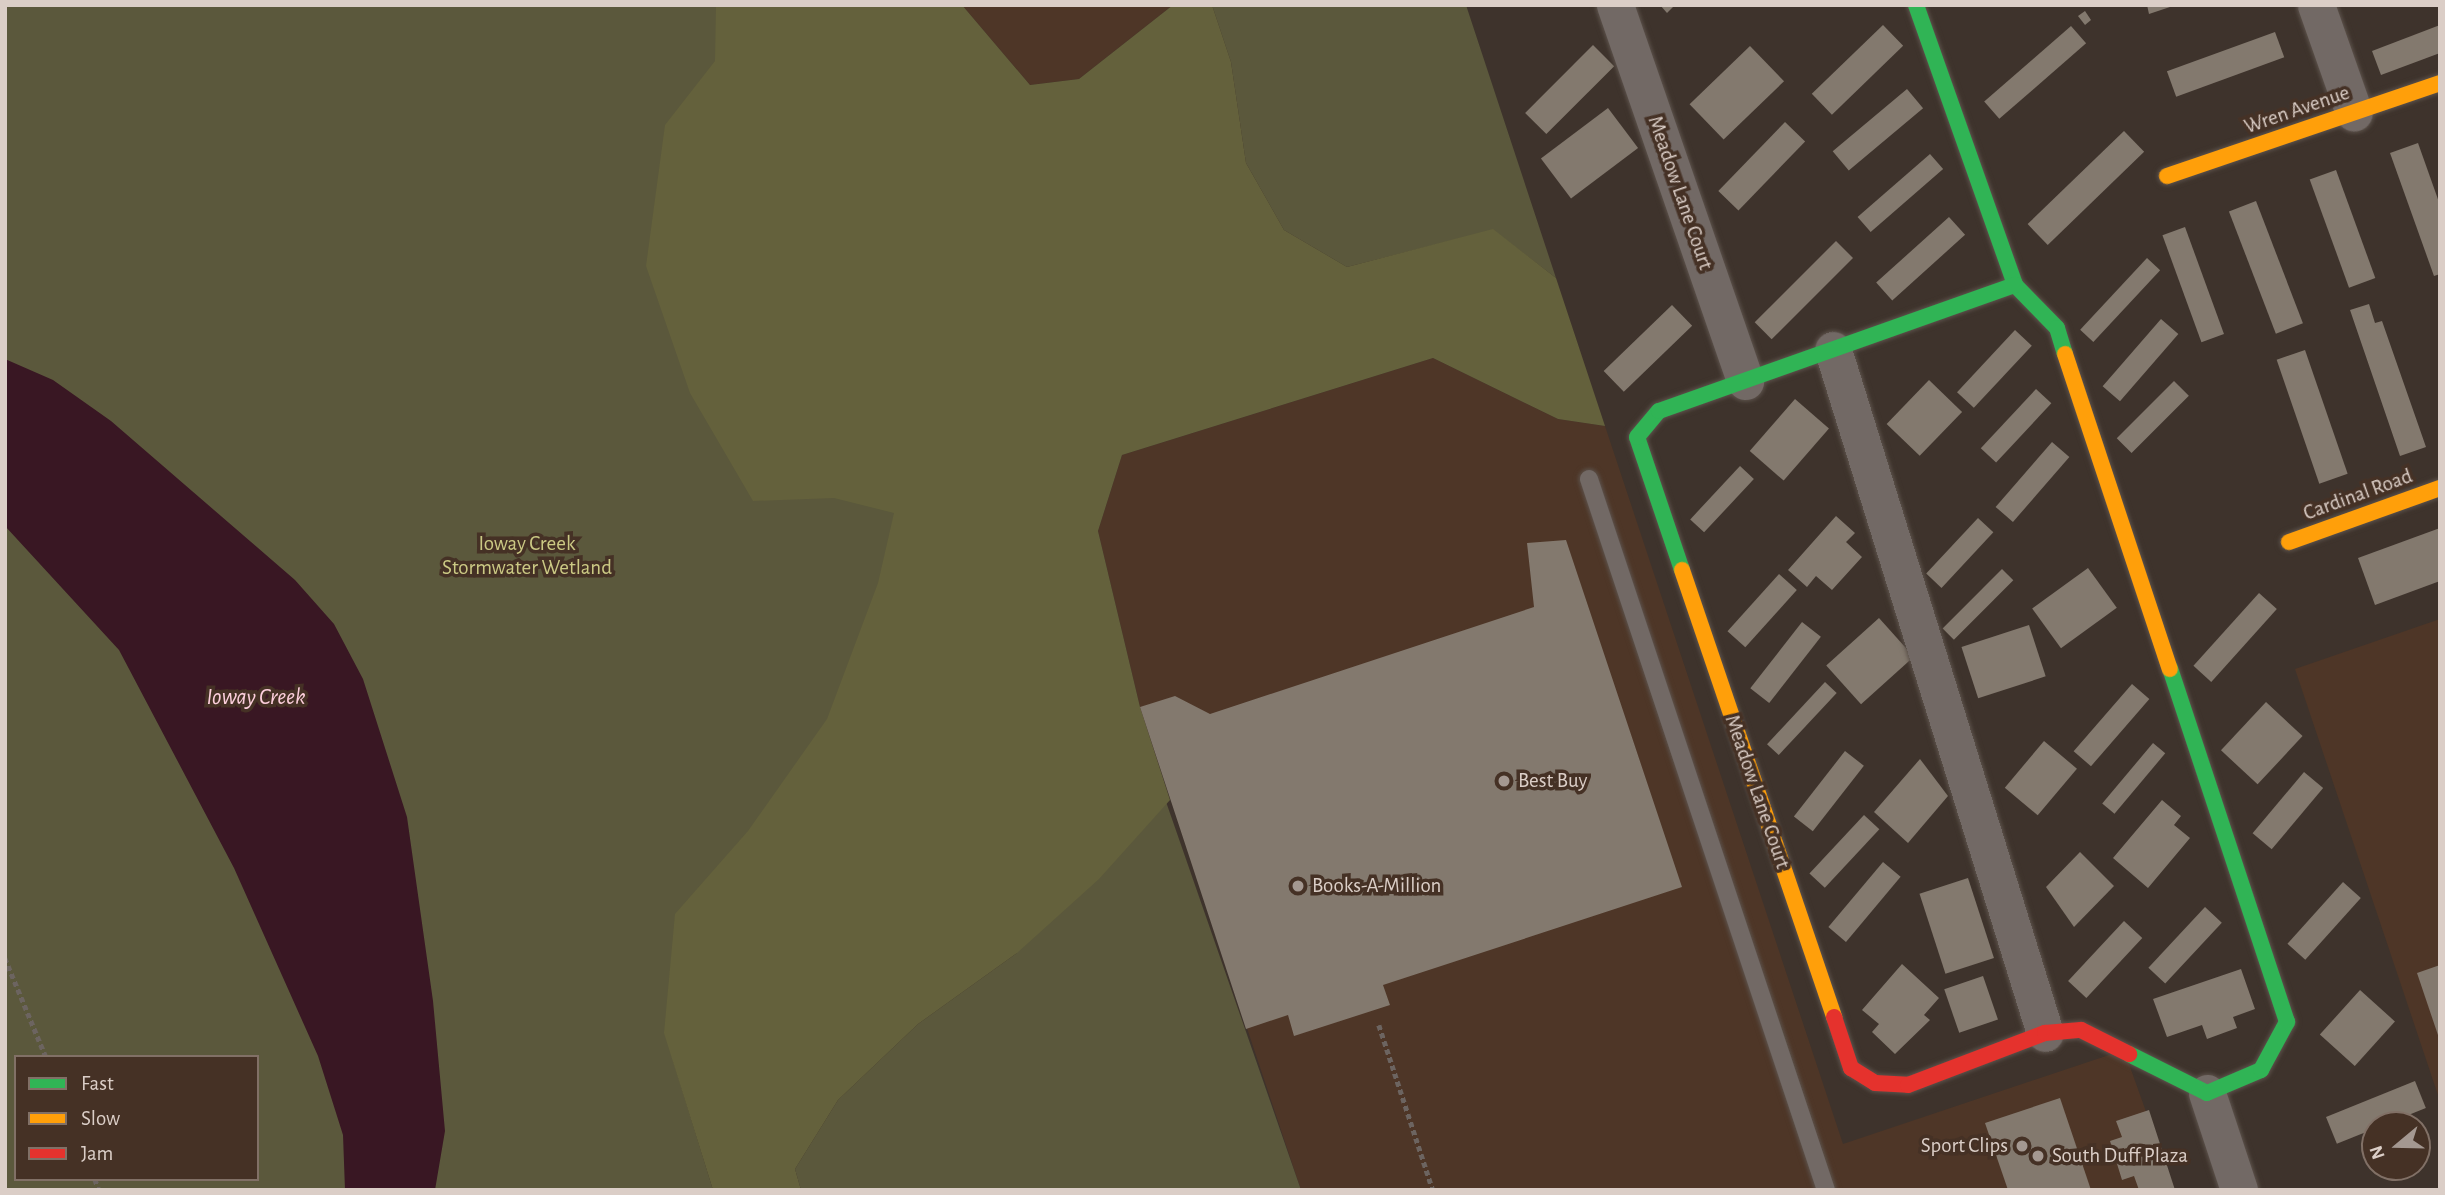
<!DOCTYPE html>
<style>
body{margin:0}
#map{position:relative;width:2445px;height:1195px;overflow:hidden;background:#3e332c;font-family:"Alegreya Sans",sans-serif}
div>[style]{position:absolute}
.built>*{inset:0;background:#4e3627}
.green>*{inset:0;background:#5b583c}
.forest>*{inset:0;background:#64613c}
.water>*{inset:0;background:#391723}
.building>*{inset:0;background:#83796e;transform-origin:0 0}
.path>*{height:4.5px;margin-top:-2.25px;transform-origin:0;background:repeating-linear-gradient(90deg,#6c6460 0 5px,transparent 0 8.5px)}
.roads{filter:drop-shadow(0 0 2px #5c524b) drop-shadow(0 0 2px #5c524b)}
.lane>*{height:18px;margin:-9px;padding:0 9px;transform-origin:9px;border-radius:9px;background:#726965}
.street>*{height:37px;margin:-18.5px;padding:0 18.5px;transform-origin:18.5px;border-radius:18.5px;background:#726965}
.fast>*{height:16px;margin:-8px;padding:0 8px;transform-origin:8px;border-radius:8px;background:#30b455}
.slow>*{height:16px;margin:-8px;padding:0 8px;transform-origin:8px;border-radius:8px;background:#ff9f0a}
.jam>*{height:16px;margin:-8px;padding:0 8px;transform-origin:8px;border-radius:8px;background:#e5322d}
.dots>*{width:19px;height:19px;translate:-50% -50%;box-sizing:border-box;border:4px solid #453125;border-radius:50%}
span{translate:-50% -50%;white-space:nowrap;text-align:center;line-height:1.15;-webkit-text-stroke:7px #453125;paint-order:stroke}
.street-label{font-size:21px;color:#dbcec7}
.park-label{font-size:21px;color:#cbc984}
.poi-label{font-size:21px;color:#dbcec7}
.left{translate:0 -50%;text-align:left}
.right{translate:-100% -50%;text-align:right}
.water-label{font-size:23px;color:#fccedc;font-style:italic}
.frame{position:absolute;inset:0;border:7px solid #dbcec7;pointer-events:none}
.legend{position:absolute;left:14px;top:1055px;width:245px;height:126px;box-sizing:border-box;background:#453125;border:2px solid #817066;margin:0;padding:9px 12px;list-style:none;font-size:21px;color:#dbcec7}
.legend li{display:flex;align-items:center;gap:14px;height:35px}
.legend b{width:35px;border:2px solid #817066}
.north{position:absolute;left:2361px;top:1111px;width:70px;height:70px;box-sizing:border-box;background:#453125;border:2px solid #817066;border-radius:50%;rotate:251deg;font-size:19px;font-weight:700;line-height:28px;text-align:center;color:#dbcec7}
.north::after{content:'';display:block;margin:auto;width:24px;height:32px;background:#a49891;clip-path:polygon(50% 0,100% 100%,50% 72%,0 100%)}
</style>
<div id="map">
<div class="built">
<div style="clip-path:polygon(962px 5px,1173px 5px,1079px 79px,1030px 85px)"></div>
<div style="clip-path:polygon(1433px 358px,1558px 419px,1605px 426px,1843px 1144px,2124px 1050px,2174px 1190px,1301px 1190px,1140px 707px,1098px 531px,1122px 455px)"></div>
<div style="clip-path:polygon(2440px 619px,2440px 1101px,2295px 669px)"></div>
</div>
<div class="green">
<div style="clip-path:polygon(evenodd,5px 5px,889px 5px,1301px 1190px,801px 1190px,795px 1169px,838px 1100px,918px 1024px,1017px 953px,673px 1060px,713px 1190px,5px 1190px,5px 5px,16px 1057px,257px 1057px,257px 1179px,16px 1179px,16px 1057px)"></div>
<div style="clip-path:polygon(1212px 5px,1466px 5px,1556px 278px,1493px 230px,1347px 267px,1284px 230px,1246px 163px,1231px 62px)"></div>
</div>
<div class="forest">
<div style="clip-path:polygon(716px 5px,962px 5px,1030px 85px,1079px 79px,1173px 5px,1212px 5px,1231px 62px,1246px 163px,1284px 230px,1347px 267px,1493px 229px,1556px 278px,1605px 426px,1558px 419px,1433px 358px,1122px 455px,1098px 531px,1140px 707px,1170px 800px,1099px 879px,1017px 953px,918px 1024px,838px 1100px,795px 1169px,801px 1190px,713px 1190px,664px 1033px,675px 914px,748px 831px,827px 719px,878px 583px,894px 513px,834px 498px,753px 501px,690px 393px,646px 266px,665px 125px,715px 61px)"></div>
</div>
<div class="water">
<div style="clip-path:polygon(5px 359px,53px 380px,111px 421px,295px 580px,334px 624px,363px 679px,407px 817px,433px 1001px,445px 1131px,435px 1190px,345px 1190px,343px 1135px,318px 1056px,234px 868px,119px 650px,5px 526px)"></div>
</div>
<div class="building">
<div style="clip-path:polygon(1660px 5px,1675px 5px,1667px 13px)"></div>
<div style="clip-path:polygon(2147px 5px,2173px 5px,2173px 6px,2149px 14px)"></div>
<div style="clip-path:polygon(2085px 11px,2091px 20px,2085px 25px,2078px 16px)"></div>
<div style="left:1883px;top:25px;width:29px;height:99px;rotate:46deg"></div>
<div style="clip-path:polygon(2440px 25px,2440px 53px,2381px 75px,2372px 51px)"></div>
<div style="left:2071px;top:26px;width:23px;height:115px;rotate:49deg"></div>
<div style="left:2275px;top:32px;width:27px;height:115px;rotate:70deg"></div>
<div style="left:1593px;top:45px;width:30px;height:96px;rotate:45deg"></div>
<div style="left:1750px;top:46px;width:49px;height:84px;rotate:46deg"></div>
<div style="left:1907px;top:89px;width:25px;height:97px;rotate:50deg"></div>
<div style="left:1608px;top:108px;width:50px;height:84px;rotate:53deg"></div>
<div style="left:1785px;top:122px;width:28px;height:96px;rotate:44deg"></div>
<div style="left:2124px;top:131px;width:29px;height:134px;rotate:46deg"></div>
<div style="clip-path:polygon(2418px 143px,2440px 205px,2440px 274px,2434px 276px,2390px 153px)"></div>
<div style="left:1930px;top:154px;width:20px;height:96px;rotate:49deg"></div>
<div style="left:2336px;top:170px;width:115px;height:28px;rotate:70deg"></div>
<div style="left:2256px;top:201px;width:131px;height:29px;rotate:69deg"></div>
<div style="left:1949px;top:217px;width:24px;height:98px;rotate:48deg"></div>
<div style="left:2185px;top:227px;width:114px;height:24px;rotate:70deg"></div>
<div style="left:1836px;top:241px;width:24px;height:115px;rotate:45deg"></div>
<div style="left:2147px;top:258px;width:18px;height:98px;rotate:43deg"></div>
<div style="clip-path:polygon(2369px 304px,2375px 323px,2382px 321px,2426px 447px,2400px 456px,2350px 310px)"></div>
<div style="left:1672px;top:305px;width:29px;height:95px;rotate:46deg"></div>
<div style="left:2161px;top:319px;width:23px;height:89px;rotate:41deg"></div>
<div style="left:2015px;top:330px;width:23px;height:85px;rotate:43deg"></div>
<div style="left:2305px;top:350px;width:131px;height:30px;rotate:71deg"></div>
<div style="left:1929px;top:380px;width:46px;height:61px;rotate:44deg"></div>
<div style="left:2174px;top:381px;width:21px;height:81px;rotate:45deg"></div>
<div style="left:2036px;top:389px;width:21px;height:81px;rotate:43deg"></div>
<div style="left:1795px;top:399px;width:45px;height:69px;rotate:41deg"></div>
<div style="left:2052px;top:442px;width:23px;height:86px;rotate:41deg"></div>
<div style="left:1740px;top:466px;width:19px;height:73px;rotate:43deg"></div>
<div style="clip-path:polygon(1836px 516px,1855px 533px,1846px 542px,1862px 557px,1832px 590px,1816px 576px,1807px 587px,1788px 570px)"></div>
<div style="left:1978px;top:518px;width:21px;height:76px;rotate:43deg"></div>
<div style="clip-path:polygon(2440px 528px,2440px 581px,2375px 605px,2358px 558px)"></div>
<div style="clip-path:polygon(1566px 540px,1682px 887px,1383px 985px,1390px 1005px,1294px 1036px,1288px 1015px,1246px 1029px,1140px 707px,1175px 696px,1210px 714px,1534px 607px,1527px 543px)"></div>
<div style="left:2088px;top:568px;width:49px;height:69px;rotate:54deg"></div>
<div style="left:2002px;top:569px;width:16px;height:84px;rotate:45deg"></div>
<div style="left:1779px;top:574px;width:24px;height:77px;rotate:42deg"></div>
<div style="left:2259px;top:593px;width:24px;height:98px;rotate:42deg"></div>
<div style="left:1879px;top:618px;width:52px;height:71px;rotate:48deg"></div>
<div style="left:1802px;top:622px;width:24px;height:84px;rotate:38deg"></div>
<div style="left:2029px;top:625px;width:54px;height:71px;rotate:72deg"></div>
<div style="left:1825px;top:682px;width:16px;height:85px;rotate:43deg"></div>
<div style="left:2132px;top:684px;width:23px;height:89px;rotate:41deg"></div>
<div style="left:2266px;top:702px;width:50px;height:66px;rotate:43deg"></div>
<div style="left:2044px;top:741px;width:43px;height:61px;rotate:40deg"></div>
<div style="left:2153px;top:743px;width:16px;height:79px;rotate:40deg"></div>
<div style="left:1845px;top:751px;width:24px;height:83px;rotate:38deg"></div>
<div style="clip-path:polygon(1920px 759px,1948px 796px,1908px 843px,1874px 812px)"></div>
<div style="left:2304px;top:772px;width:25px;height:80px;rotate:40deg"></div>
<div style="clip-path:polygon(2162px 800px,2181px 816px,2174px 825px,2190px 838px,2148px 888px,2113px 858px)"></div>
<div style="left:1864px;top:815px;width:21px;height:80px;rotate:43deg"></div>
<div style="clip-path:polygon(2080px 852px,2114px 886px,2074px 927px,2046px 887px)"></div>
<div style="left:1883px;top:862px;width:23px;height:85px;rotate:40deg"></div>
<div style="left:1968px;top:878px;width:84px;height:51px;rotate:72deg"></div>
<div style="left:2343px;top:882px;width:24px;height:83px;rotate:42deg"></div>
<div style="left:2205px;top:907px;width:23px;height:83px;rotate:43deg"></div>
<div style="left:2124px;top:921px;width:25px;height:82px;rotate:43deg"></div>
<div style="clip-path:polygon(1902px 964px,1939px 998px,1924px 1015px,1930px 1020px,1895px 1054px,1872px 1032px,1879px 1024px,1862px 1010px)"></div>
<div style="clip-path:polygon(2440px 965px,2440px 1038px,2439px 1038px,2417px 973px)"></div>
<div style="clip-path:polygon(2241px 969px,2255px 1009px,2233px 1017px,2237px 1028px,2207px 1039px,2202px 1025px,2167px 1037px,2153px 999px)"></div>
<div style="left:1983px;top:976px;width:46px;height:41px;rotate:71deg"></div>
<div style="left:2360px;top:990px;width:47px;height:60px;rotate:42deg"></div>
<div style="left:2415px;top:1081px;width:29px;height:96px;rotate:68deg"></div>
<div style="clip-path:polygon(2060px 1098px,2091px 1190px,2008px 1190px,1985px 1123px)"></div>
<div style="clip-path:polygon(2149px 1110px,2175px 1190px,2139px 1190px,2134px 1176px,2122px 1180px,2110px 1141px,2122px 1137px,2116px 1121px)"></div>
</div>
<div class="path">
<div style="left:5px;top:958px;width:107px;rotate:67.5deg"></div>
<div style="left:1379px;top:1025px;width:174px;rotate:71.9deg"></div>
<div style="left:95px;top:1179px;width:12px;rotate:70deg"></div>
</div>
<div class="roads">
<div class="lane">
<div style="left:1589px;top:479px;width:749px;rotate:71.57deg"></div>
</div>
<div class="street">
<div style="left:1615px;top:5px;width:398px;rotate:70.9deg"></div>
<div style="left:2316px;top:5px;width:114px;rotate:70.6deg"></div>
<div style="left:1833px;top:350px;width:715px;rotate:72.76deg"></div>
<div style="left:2207px;top:1093px;width:102px;rotate:71.7deg"></div>
</div>
<div class="fast">
<div style="left:1916px;top:5px;width:297px;rotate:70.5deg"></div>
<div style="left:2015px;top:285px;width:60px;rotate:45.7deg"></div>
<div style="left:2057px;top:328px;width:27px;rotate:73deg"></div>
<div style="left:1682px;top:570px;width:140px;rotate:-108.7deg"></div>
<div style="left:1637px;top:437px;width:34px;rotate:-50deg"></div>
<div style="left:1659px;top:411px;width:378px;rotate:-19.5deg"></div>
<div style="left:2129px;top:1054px;width:87px;rotate:26.6deg"></div>
<div style="left:2207px;top:1093px;width:59px;rotate:-23.1deg"></div>
<div style="left:2261px;top:1070px;width:55px;rotate:-61.6deg"></div>
<div style="left:2287px;top:1022px;width:372px;rotate:-108.3deg"></div>
</div>
<div class="slow">
<div style="left:2167px;top:176px;width:288px;rotate:-18.8deg"></div>
<div style="left:2065px;top:354px;width:332px;rotate:71.6deg"></div>
<div style="left:2289px;top:542px;width:160px;rotate:-19.7deg"></div>
<div style="left:1682px;top:570px;width:472px;rotate:71.2deg"></div>
</div>
<div class="jam">
<div style="left:1834px;top:1017px;width:54px;rotate:71.6deg"></div>
<div style="left:1851px;top:1068px;width:28px;rotate:32deg"></div>
<div style="left:1875px;top:1083px;width:33px;rotate:3deg"></div>
<div style="left:1908px;top:1085px;width:147px;rotate:-20.8deg"></div>
<div style="left:2045px;top:1033px;width:36px;rotate:-5deg"></div>
<div style="left:2081px;top:1030px;width:54px;rotate:26.6deg"></div>
</div>
</div>
<div class="dots">
<div style="left:1504px;top:781px;background:#a49891"></div>
<div style="left:1298px;top:886px;background:#a49891"></div>
<div style="left:2022px;top:1146px;background:#a49891"></div>
<div style="left:2038px;top:1156px;background:#a49891"></div>
</div>
<div class="street-label">
<span style="left:2297px;top:110px;rotate:-19deg">Wren Avenue</span>
<span style="left:1680px;top:193px;rotate:71deg">Meadow Lane Court</span>
<span style="left:2358px;top:495px;rotate:-20deg">Cardinal Road</span>
<span style="left:1757px;top:792px;rotate:71deg">Meadow Lane Court</span>
</div>
<div class="park-label">
<span style="left:527px;top:556px">Ioway Creek<br>Stormwater Wetland</span>
</div>
<div class="poi-label">
<span class="left" style="left:1518px;top:781px">Best Buy</span>
<span class="left" style="left:1312px;top:886px">Books-A-Million</span>
<span class="right" style="left:2008px;top:1146px">Sport Clips</span>
<span class="left" style="left:2052px;top:1156px">South Duff Plaza</span>
</div>
<div class="water-label">
<span style="left:256px;top:698px">Ioway Creek</span>
</div>
<div class="frame"></div>
<ul class="legend">
<li><b style="height:9px;background:#30b455"></b>Fast</li>
<li><b style="height:9px;background:#ff9f0a"></b>Slow</li>
<li><b style="height:9px;background:#e5322d"></b>Jam</li>
</ul>
<div class="north">N</div>
</div>
